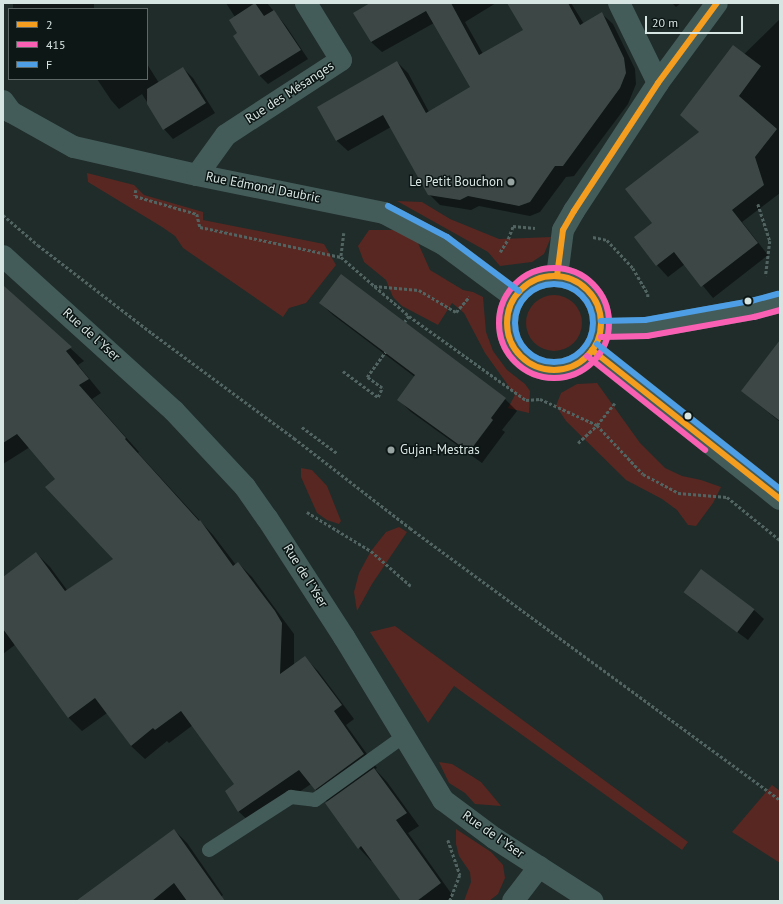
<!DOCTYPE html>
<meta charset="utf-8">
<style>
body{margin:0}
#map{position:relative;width:783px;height:904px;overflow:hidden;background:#1f2c2a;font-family:"PT Sans",sans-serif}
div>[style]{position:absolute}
.green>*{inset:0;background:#582721}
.round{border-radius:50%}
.shadow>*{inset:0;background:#0007;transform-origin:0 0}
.building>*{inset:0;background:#3d4846;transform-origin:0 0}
.path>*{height:2.5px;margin-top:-1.25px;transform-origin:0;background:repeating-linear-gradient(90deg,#526461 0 3px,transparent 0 5px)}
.service>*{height:14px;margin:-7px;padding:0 7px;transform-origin:7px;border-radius:7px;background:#445c59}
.minor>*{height:22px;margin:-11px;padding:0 11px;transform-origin:11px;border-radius:11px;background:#445c59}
.minor>.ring{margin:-11px;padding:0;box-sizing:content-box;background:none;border:22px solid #445c59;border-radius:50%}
.bus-1>*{height:6px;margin:-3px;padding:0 3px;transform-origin:3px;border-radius:3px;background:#f49d1e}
.bus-1>.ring{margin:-3px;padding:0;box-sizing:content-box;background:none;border:6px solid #f49d1e;border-radius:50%}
.bus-2>*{height:6px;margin:-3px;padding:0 3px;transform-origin:3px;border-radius:3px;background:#f960b3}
.bus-2>.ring{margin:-3px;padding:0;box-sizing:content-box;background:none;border:6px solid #f960b3;border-radius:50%}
.bus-3>*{height:6px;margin:-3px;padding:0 3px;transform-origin:3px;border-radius:3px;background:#4d9ee5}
.bus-3>.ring{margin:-3px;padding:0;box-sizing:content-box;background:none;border:6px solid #4d9ee5;border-radius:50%}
.dots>*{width:11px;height:11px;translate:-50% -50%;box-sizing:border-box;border:2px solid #0d1715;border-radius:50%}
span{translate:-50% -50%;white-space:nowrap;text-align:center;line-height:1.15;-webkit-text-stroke:3px #0d1715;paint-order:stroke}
.street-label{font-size:13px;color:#d7e5e2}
.poi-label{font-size:13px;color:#d7e5e2}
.right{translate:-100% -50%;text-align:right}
.left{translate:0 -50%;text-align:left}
.frame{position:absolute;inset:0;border:4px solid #d7e5e2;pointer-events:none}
.legend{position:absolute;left:8px;top:8px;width:140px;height:72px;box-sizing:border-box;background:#0d1715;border:1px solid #5e6967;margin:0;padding:5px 7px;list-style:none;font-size:12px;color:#d7e5e2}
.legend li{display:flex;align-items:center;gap:8px;height:20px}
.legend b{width:20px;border:1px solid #5e6967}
.scale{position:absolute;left:645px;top:16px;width:98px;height:18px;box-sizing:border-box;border:2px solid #d7e5e2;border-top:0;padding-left:5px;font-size:12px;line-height:14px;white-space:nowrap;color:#d7e5e2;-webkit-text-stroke:3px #0d1715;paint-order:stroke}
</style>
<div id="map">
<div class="green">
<div style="clip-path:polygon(87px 173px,134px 185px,144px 195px,203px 212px,203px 220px,324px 244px,336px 265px,306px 303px,289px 308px,283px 317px,183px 248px,175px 236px,162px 227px,88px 182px)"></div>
<div style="clip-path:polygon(397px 201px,422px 202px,450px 219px,499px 239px,551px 237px,544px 254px,532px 262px,500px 266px,488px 252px)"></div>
<div style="clip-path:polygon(369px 230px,394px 230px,418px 243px,430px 270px,463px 290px,473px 292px,483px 297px,486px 332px,493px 351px,507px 370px,525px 384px,530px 391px,529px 413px,508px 408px,515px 395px,485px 353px,464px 313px,452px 303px,438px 325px,402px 306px,393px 297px,386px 280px,364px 262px,358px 246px)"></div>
<div class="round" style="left:526px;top:295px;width:56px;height:56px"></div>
<div style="clip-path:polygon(597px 383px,640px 443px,665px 468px,682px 476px,701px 480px,721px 487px,713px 503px,696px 526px,688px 525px,677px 510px,662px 499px,626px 480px,566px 421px,556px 406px,561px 393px,577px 384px)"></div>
<div style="clip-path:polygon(301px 468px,312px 470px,327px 486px,341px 521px,339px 524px,327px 520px,317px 513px,301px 477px)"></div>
<div style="clip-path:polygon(399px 527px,407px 532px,372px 584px,357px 611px,354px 592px,359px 573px,371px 551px,386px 532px)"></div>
<div style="clip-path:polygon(395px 626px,688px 842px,682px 850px,454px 686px,428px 723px,370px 632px)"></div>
<div style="clip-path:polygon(439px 762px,452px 764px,481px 782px,501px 806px,475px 804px,465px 793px,449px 783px)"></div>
<div style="clip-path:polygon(772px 785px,780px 791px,780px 863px,732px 832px)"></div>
<div style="clip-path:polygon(456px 829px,491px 852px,503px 865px,505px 878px,498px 894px,489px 901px,464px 901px,471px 882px,470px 872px,459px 856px,456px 844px)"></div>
</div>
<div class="shadow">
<div style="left:13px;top:3px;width:81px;height:7px"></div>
<div style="clip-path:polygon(226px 3px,267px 3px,286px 26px,308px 59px,268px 84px,260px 76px,234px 36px,238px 33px,235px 17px)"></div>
<div style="clip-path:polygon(372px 3px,496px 3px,465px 22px,483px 54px,524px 31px,508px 3px,571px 3px,584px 24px,602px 14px,613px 24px,635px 69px,636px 84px,628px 104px,574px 176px,566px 177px,540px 212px,530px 216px,479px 206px,471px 210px,440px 205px,429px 194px,391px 127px,348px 151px,337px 141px,318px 107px,397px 62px,408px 73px,429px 112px,472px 88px,434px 23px,382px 52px,371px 42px)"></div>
<div style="clip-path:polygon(672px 3px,681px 3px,676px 7px)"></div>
<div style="clip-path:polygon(780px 19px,780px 193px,742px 222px,768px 255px,713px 298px,685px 264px,668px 277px,657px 265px,653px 223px,700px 133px,682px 115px)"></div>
<div style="clip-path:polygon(147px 64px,159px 83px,183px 68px,193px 78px,215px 113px,173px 139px,164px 129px,142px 94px,119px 109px,111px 100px,97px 79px,147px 79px)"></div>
<div style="clip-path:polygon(3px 285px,84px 361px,78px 365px,101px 393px,92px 399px,139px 452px,138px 453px,213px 535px,236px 565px,238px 563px,252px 577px,294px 634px,294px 666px,304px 657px,318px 671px,354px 719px,346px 725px,377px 768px,375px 769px,387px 782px,419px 826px,408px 833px,453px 896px,446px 901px,402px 901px,372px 860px,371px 861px,359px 848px,328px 803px,311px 784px,252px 824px,238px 811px,236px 784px,193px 725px,169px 743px,167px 741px,145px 759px,131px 746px,107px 713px,82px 731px,69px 718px,16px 644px,3px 654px,3px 578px,36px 553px,50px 567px,67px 590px,114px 559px,56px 479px,30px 447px,3px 464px)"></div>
<div style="clip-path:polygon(320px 303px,505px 399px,517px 411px,502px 430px,505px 432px,482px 463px,411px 412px,399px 400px,415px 377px,333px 315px)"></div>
<div style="clip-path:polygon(780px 364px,780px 422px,742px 391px)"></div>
<div style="clip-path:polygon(686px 592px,754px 610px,764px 619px,748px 640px,695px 601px)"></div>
<div style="clip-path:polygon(174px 830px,187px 843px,223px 895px,214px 901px,78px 901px)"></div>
</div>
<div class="building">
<div style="clip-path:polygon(255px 3px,264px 16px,274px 10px,301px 50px,259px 76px,233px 36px,237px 33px,229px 20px)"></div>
<div style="clip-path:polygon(370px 3px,451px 3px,479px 55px,523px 30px,507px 3px,568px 3px,580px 25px,602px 12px,624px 58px,626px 73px,620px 88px,563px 166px,555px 166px,530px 202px,519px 206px,468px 196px,460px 200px,428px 195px,383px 115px,336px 141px,317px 107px,397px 61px,426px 113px,470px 87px,426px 11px,371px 42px,353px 13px)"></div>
<div style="clip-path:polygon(733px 45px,761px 66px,739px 96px,777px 129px,755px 157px,764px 185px,732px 210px,758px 243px,701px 287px,674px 252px,656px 266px,634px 237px,652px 223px,625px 189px,699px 132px,680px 115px)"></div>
<div style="clip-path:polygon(183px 67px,206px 103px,163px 130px,147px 104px,147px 89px)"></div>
<div style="clip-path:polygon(341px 274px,506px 398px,491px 418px,493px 420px,469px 452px,397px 400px,415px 375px,319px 303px)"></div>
<div style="clip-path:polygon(3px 285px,72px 347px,66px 351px,89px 379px,79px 385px,126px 438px,125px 439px,199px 521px,200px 520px,233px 566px,238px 562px,275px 611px,282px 623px,280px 674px,305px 656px,342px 705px,334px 711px,364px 754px,315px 790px,299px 770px,238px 812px,225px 791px,234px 784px,181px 711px,155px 730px,153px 728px,131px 746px,95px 698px,68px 718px,3px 629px,3px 577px,36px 552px,65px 591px,113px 559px,45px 487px,55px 479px,17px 434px,3px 443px)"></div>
<div style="clip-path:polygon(780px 340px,780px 421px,741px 391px)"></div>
<div style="left:701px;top:569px;width:67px;height:29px;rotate:37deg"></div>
<div style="clip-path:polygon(374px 768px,407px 813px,396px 820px,441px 883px,417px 901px,401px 901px,361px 846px,358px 849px,325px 803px)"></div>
<div style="clip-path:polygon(174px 829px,225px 901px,187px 901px,174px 883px,152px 901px,76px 901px)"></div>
</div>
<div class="path">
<div style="left:136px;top:190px;width:6px;rotate:99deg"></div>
<div style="left:135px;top:196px;width:65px;rotate:16.2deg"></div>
<div style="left:197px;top:214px;width:13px;rotate:77deg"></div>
<div style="left:200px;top:227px;width:144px;rotate:12deg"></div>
<div style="left:758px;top:204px;width:39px;rotate:72deg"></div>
<div style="left:770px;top:241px;width:35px;rotate:97deg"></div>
<div style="left:3px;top:215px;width:46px;rotate:40.6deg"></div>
<div style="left:38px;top:245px;width:144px;rotate:37.7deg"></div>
<div style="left:152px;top:333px;width:177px;rotate:36.5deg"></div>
<div style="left:294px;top:438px;width:147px;rotate:37.8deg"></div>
<div style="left:410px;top:528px;width:459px;rotate:36.3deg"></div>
<div style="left:344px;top:233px;width:24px;rotate:97deg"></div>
<div style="left:341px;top:257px;width:90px;rotate:40.9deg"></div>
<div style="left:409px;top:316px;width:7px;rotate:124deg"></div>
<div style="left:593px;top:237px;width:14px;rotate:12deg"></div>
<div style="left:607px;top:240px;width:38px;rotate:47deg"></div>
<div style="left:633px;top:268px;width:30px;rotate:60deg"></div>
<div style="left:648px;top:294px;width:4px;rotate:90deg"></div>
<div style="left:500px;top:252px;width:15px;rotate:-58deg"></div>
<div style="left:508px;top:239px;width:14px;rotate:-69deg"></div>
<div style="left:513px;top:226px;width:22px;rotate:5deg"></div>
<div style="left:374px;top:286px;width:45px;rotate:5.1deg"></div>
<div style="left:419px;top:290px;width:43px;rotate:30.7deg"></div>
<div style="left:456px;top:312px;width:20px;rotate:-49deg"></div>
<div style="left:409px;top:316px;width:144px;rotate:35.7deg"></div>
<div style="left:526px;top:400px;width:14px;rotate:-4deg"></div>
<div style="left:540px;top:399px;width:63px;rotate:24.5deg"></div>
<div style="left:597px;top:425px;width:67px;rotate:46.8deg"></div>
<div style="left:643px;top:474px;width:40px;rotate:28deg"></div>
<div style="left:678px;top:493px;width:49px;rotate:4.7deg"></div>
<div style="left:727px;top:497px;width:68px;rotate:39.1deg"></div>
<div style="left:343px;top:371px;width:44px;rotate:36.6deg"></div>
<div style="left:378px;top:397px;width:10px;rotate:-66deg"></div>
<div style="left:382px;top:388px;width:19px;rotate:-144deg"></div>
<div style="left:367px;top:377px;width:31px;rotate:-54deg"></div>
<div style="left:302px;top:427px;width:44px;rotate:36.6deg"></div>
<div style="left:578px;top:443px;width:26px;rotate:-43deg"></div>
<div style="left:597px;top:425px;width:28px;rotate:-51deg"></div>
<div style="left:307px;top:512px;width:75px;rotate:31.4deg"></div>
<div style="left:371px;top:551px;width:53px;rotate:41.2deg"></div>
<div style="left:448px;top:840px;width:37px;rotate:71deg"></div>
<div style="left:460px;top:875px;width:28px;rotate:111deg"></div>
</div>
<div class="service">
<div style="left:209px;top:850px;width:98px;rotate:-32.9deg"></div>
<div style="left:291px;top:797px;width:24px;rotate:7deg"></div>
<div style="left:315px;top:800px;width:110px;rotate:-35.7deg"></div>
</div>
<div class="minor">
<div style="left:619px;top:3px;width:89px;rotate:64deg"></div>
<div style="left:3px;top:101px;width:14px;rotate:54deg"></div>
<div style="left:11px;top:112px;width:72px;rotate:29.1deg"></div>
<div style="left:74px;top:147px;width:126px;rotate:12.8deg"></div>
<div style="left:197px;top:175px;width:191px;rotate:11.5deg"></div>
<div style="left:384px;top:213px;width:67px;rotate:27.7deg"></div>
<div style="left:443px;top:244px;width:89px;rotate:36.7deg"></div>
<div style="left:197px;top:175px;width:49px;rotate:-54.1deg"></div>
<div style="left:226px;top:135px;width:137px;rotate:-33.1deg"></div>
<div style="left:341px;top:60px;width:67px;rotate:-121.6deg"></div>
<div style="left:3px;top:256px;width:231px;rotate:42.2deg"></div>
<div style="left:174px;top:411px;width:104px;rotate:46.9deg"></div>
<div style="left:245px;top:487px;width:38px;rotate:55deg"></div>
<div style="left:267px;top:518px;width:142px;rotate:57.1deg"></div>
<div style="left:344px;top:637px;width:191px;rotate:58.7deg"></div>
<div style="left:443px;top:800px;width:64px;rotate:36.7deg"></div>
<div style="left:494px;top:838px;width:117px;rotate:32.7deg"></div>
<div class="ring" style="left:507px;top:276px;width:72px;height:72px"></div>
<div style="left:557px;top:276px;width:46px;rotate:-82.6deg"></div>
<div style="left:563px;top:230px;width:22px;rotate:-60deg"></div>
<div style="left:574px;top:211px;width:153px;rotate:-56.7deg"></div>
<div style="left:658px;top:83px;width:99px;rotate:-53.6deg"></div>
<div style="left:601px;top:329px;width:45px;rotate:-1.3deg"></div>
<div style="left:646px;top:328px;width:109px;rotate:-10.1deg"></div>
<div style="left:753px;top:309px;width:28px;rotate:-15deg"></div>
<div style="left:592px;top:350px;width:240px;rotate:38.4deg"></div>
<div style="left:513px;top:901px;width:43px;rotate:-52.6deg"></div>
</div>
<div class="bus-1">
<div class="ring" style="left:507px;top:276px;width:88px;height:88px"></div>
<div style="left:557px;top:276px;width:46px;rotate:-82.6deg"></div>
<div style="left:563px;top:230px;width:22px;rotate:-60deg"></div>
<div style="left:574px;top:211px;width:153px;rotate:-56.7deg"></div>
<div style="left:658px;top:83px;width:99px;rotate:-53.6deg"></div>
<div style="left:592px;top:350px;width:240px;rotate:38.4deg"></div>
</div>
<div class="bus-2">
<div class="ring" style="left:499px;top:268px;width:104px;height:104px"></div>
<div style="left:601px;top:337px;width:46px;rotate:-1.2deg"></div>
<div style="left:647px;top:336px;width:109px;rotate:-10.1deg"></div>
<div style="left:754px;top:317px;width:27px;rotate:-15deg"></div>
<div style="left:587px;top:356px;width:151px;rotate:38.5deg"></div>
</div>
<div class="bus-3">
<div style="left:388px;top:206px;width:67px;rotate:27.7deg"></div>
<div style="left:447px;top:237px;width:90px;rotate:36.9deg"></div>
<div class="ring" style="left:515px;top:284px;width:72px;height:72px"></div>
<div style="left:601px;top:321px;width:44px;rotate:-1.3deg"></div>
<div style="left:645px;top:320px;width:108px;rotate:-10.2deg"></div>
<div style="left:751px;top:301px;width:28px;rotate:-15deg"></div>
<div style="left:597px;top:344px;width:233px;rotate:38.4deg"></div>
</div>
<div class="dots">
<div style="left:511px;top:182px;background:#97a4a2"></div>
<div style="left:748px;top:301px;background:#d7e5e2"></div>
<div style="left:688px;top:416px;background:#d7e5e2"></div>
<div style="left:391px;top:450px;background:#97a4a2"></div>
</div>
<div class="street-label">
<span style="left:290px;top:93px;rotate:-33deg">Rue des Mésanges</span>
<span style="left:263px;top:188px;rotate:11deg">Rue Edmond Daubric</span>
<span style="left:91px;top:335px;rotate:42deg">Rue de l'Yser</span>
<span style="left:305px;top:576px;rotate:58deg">Rue de l'Yser</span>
<span style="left:493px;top:835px;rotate:35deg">Rue de l'Yser</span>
</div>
<div class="poi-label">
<span class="right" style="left:503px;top:182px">Le Petit Bouchon</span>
<span class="left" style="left:400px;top:450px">Gujan-Mestras</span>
</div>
<div class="frame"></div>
<ul class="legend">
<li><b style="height:5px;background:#f49d1e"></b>2</li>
<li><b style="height:5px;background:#f960b3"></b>415</li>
<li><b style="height:5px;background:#4d9ee5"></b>F</li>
</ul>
<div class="scale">20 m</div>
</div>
